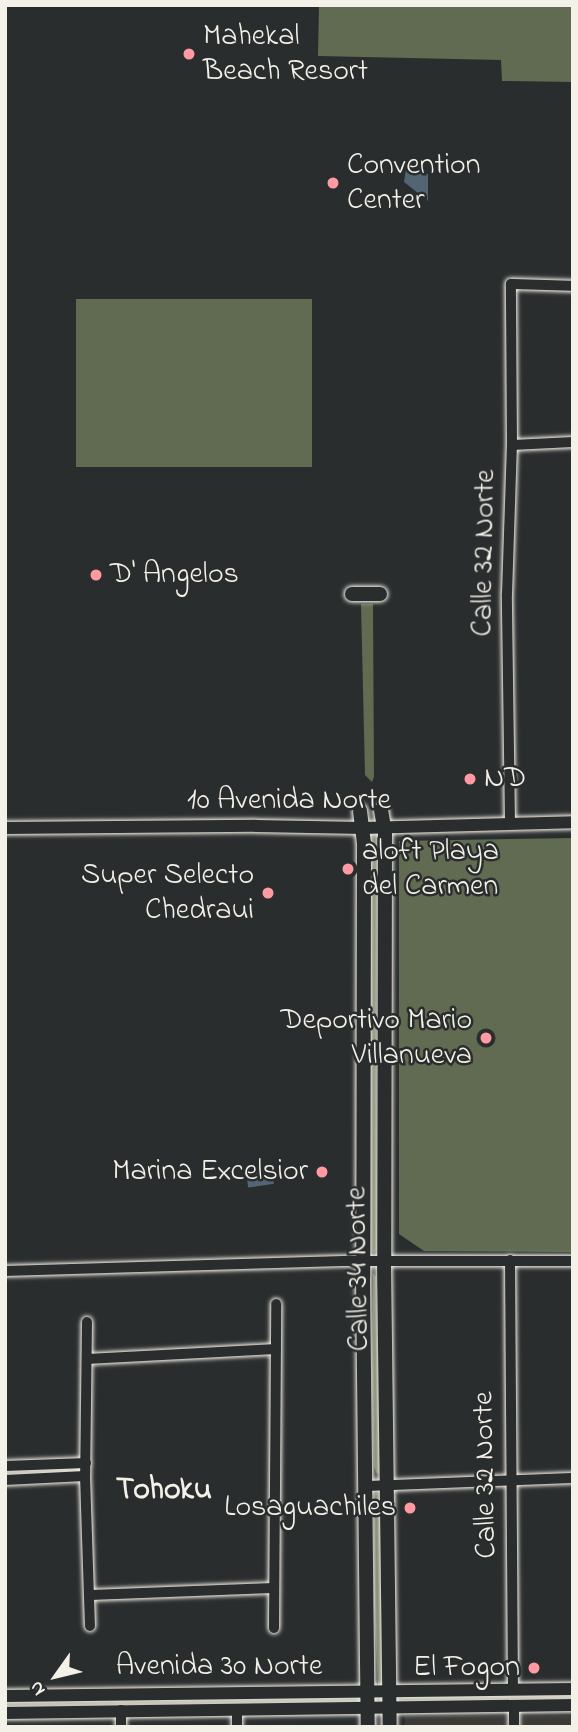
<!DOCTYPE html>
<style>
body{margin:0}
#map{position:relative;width:578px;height:1732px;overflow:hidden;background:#2a2d2e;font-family:"Indie Flower",sans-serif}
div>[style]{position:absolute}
.built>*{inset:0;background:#3d3b38;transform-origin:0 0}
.green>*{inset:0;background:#606b51;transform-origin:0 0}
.water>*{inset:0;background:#536575;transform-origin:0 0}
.roads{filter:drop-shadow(0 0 2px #f4f1e8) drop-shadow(0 0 2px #f4f1e8)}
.minor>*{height:10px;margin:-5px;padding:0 5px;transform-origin:5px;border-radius:5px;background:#2a2d2e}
.tertiary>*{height:12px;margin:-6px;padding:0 6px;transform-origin:6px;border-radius:6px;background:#2a2d2e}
.secondary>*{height:14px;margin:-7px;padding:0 7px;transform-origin:7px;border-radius:7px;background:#2a2d2e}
.dots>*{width:19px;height:19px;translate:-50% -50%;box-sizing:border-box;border:4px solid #2a2d2e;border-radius:50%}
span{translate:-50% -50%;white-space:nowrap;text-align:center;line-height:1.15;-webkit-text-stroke:5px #2a2d2e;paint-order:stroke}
.poi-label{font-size:30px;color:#f4f1e8}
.left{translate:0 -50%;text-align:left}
.right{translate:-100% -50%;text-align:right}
.street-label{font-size:30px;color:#f4f1e8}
.neighbourhood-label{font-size:32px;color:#f4f1e8;font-weight:700}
.frame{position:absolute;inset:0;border:7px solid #f4f1e8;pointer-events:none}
.north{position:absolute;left:21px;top:1641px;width:70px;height:70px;-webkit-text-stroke:5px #2a2d2e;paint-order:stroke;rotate:236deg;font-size:19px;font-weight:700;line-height:28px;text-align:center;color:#f4f1e8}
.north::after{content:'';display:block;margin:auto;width:24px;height:32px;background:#f4f1e8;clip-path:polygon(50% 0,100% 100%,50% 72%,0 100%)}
</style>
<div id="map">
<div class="built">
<div style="left:405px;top:1716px;width:168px;height:11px"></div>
</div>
<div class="green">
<div style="clip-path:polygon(319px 5px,573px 5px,573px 82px,502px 81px,501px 60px,318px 56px)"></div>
<div style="left:76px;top:299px;width:236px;height:168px"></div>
<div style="clip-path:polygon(361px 604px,373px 604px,374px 777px,372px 782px,365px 775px)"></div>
<div style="clip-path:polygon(371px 831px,377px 831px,376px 1048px,371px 1043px)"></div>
<div style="clip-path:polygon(573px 838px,573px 1252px,424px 1251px,399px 1234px,399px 841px)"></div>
<div style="clip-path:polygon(371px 1062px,376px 1062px,377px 1250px,374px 1253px,371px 1251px)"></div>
<div style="clip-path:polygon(373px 1273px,376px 1277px,380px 1472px,377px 1474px,374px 1467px,372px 1379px)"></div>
<div style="clip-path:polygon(377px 1493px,380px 1495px,383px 1687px,378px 1687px,374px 1606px,374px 1494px)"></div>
<div style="clip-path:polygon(573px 1695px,573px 1698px,401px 1699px,403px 1697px)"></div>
<div style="clip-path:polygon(357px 1698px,360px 1701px,5px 1706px,5px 1702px)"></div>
</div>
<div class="water">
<div style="clip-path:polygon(406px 169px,428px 174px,428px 201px,404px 182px)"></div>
<div style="left:272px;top:1170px;width:14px;height:26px;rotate:82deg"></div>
</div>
<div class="roads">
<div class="minor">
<div style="left:512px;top:445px;width:61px;rotate:-2.8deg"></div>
<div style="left:510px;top:823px;width:229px;rotate:-90.8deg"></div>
<div style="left:507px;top:594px;width:149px;rotate:-88.1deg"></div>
<div style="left:512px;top:445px;width:161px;rotate:-90.4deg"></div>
<div style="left:511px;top:284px;width:62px;rotate:1.8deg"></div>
<div style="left:510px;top:1260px;width:429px;rotate:89.6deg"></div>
<div style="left:5px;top:1271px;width:338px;rotate:-1.7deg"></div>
<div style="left:343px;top:1261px;width:230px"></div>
<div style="left:87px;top:1322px;width:154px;rotate:90.7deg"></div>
<div style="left:85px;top:1476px;width:150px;rotate:88.1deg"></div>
<div style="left:87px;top:1359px;width:189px;rotate:-3deg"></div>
<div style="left:5px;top:1466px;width:81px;rotate:-2.1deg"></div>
<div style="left:5px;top:1480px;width:80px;rotate:-2.9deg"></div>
<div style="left:366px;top:1486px;width:207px;rotate:-2.2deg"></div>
<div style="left:89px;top:1595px;width:185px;rotate:-2.2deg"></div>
<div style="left:274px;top:1628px;width:324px;rotate:-89.6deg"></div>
<div style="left:237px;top:1709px;width:18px;rotate:90deg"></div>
<div style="left:121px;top:1727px;width:17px;rotate:-90deg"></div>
<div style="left:514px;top:1727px;width:21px;rotate:-90deg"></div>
</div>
<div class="tertiary">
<div style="left:5px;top:828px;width:251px;rotate:-0.5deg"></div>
<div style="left:256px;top:826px;width:107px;rotate:1.1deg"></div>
<div style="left:363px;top:828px;width:210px;rotate:-1.6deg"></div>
<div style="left:5px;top:1696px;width:568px;rotate:-0.71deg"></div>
<div style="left:5px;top:1713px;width:568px;rotate:-0.81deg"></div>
</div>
<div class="secondary">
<div style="left:352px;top:594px;width:28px"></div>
<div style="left:381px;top:810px;width:23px;rotate:80deg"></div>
<div style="left:385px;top:833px;width:428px;rotate:90.1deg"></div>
<div style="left:384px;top:1261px;width:466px;rotate:89.3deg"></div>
<div style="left:360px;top:811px;width:32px;rotate:83deg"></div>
<div style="left:364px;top:843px;width:434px;rotate:90.1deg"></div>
<div style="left:363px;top:1277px;width:450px;rotate:89.4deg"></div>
</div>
</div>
<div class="dots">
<div style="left:189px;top:54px;background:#ff9aa2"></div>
<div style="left:333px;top:183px;background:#ff9aa2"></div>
<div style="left:96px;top:575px;background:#ff9aa2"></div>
<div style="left:470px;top:779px;background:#ff9aa2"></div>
<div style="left:348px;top:869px;background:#ff9aa2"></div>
<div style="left:268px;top:893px;background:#ff9aa2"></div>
<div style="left:486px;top:1038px;background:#ff9aa2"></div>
<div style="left:322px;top:1172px;background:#ff9aa2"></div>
<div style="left:410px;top:1508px;background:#ff9aa2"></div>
<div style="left:534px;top:1668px;background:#ff9aa2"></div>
</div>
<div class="poi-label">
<span class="left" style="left:203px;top:54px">Mahekal<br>Beach Resort</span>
<span class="left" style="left:347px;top:183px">Convention<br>Center</span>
<span class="left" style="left:110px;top:575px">D' Angelos</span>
<span class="left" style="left:484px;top:779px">ND</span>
<span class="left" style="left:362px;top:869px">aloft Playa<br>del Carmen</span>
<span class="right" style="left:254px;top:893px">Super Selecto<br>Chedraui</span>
<span class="right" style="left:472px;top:1038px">Deportivo Mario<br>Villanueva</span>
<span class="right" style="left:308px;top:1172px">Marina Excelsior</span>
<span class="right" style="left:396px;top:1508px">Losaguachiles</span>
<span class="right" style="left:520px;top:1668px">El Fogon</span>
</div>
<div class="street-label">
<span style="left:485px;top:553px;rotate:-89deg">Calle 32 Norte</span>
<span style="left:289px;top:801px">10 Avenida Norte</span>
<span style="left:359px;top:1269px;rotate:-91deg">Calle 34 Norte</span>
<span style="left:486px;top:1475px;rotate:-91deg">Calle 32 Norte</span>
<span style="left:219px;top:1667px">Avenida 30 Norte</span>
</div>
<div class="neighbourhood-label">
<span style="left:164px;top:1491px">Tohoku</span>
</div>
<div class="frame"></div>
<div class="north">N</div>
</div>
